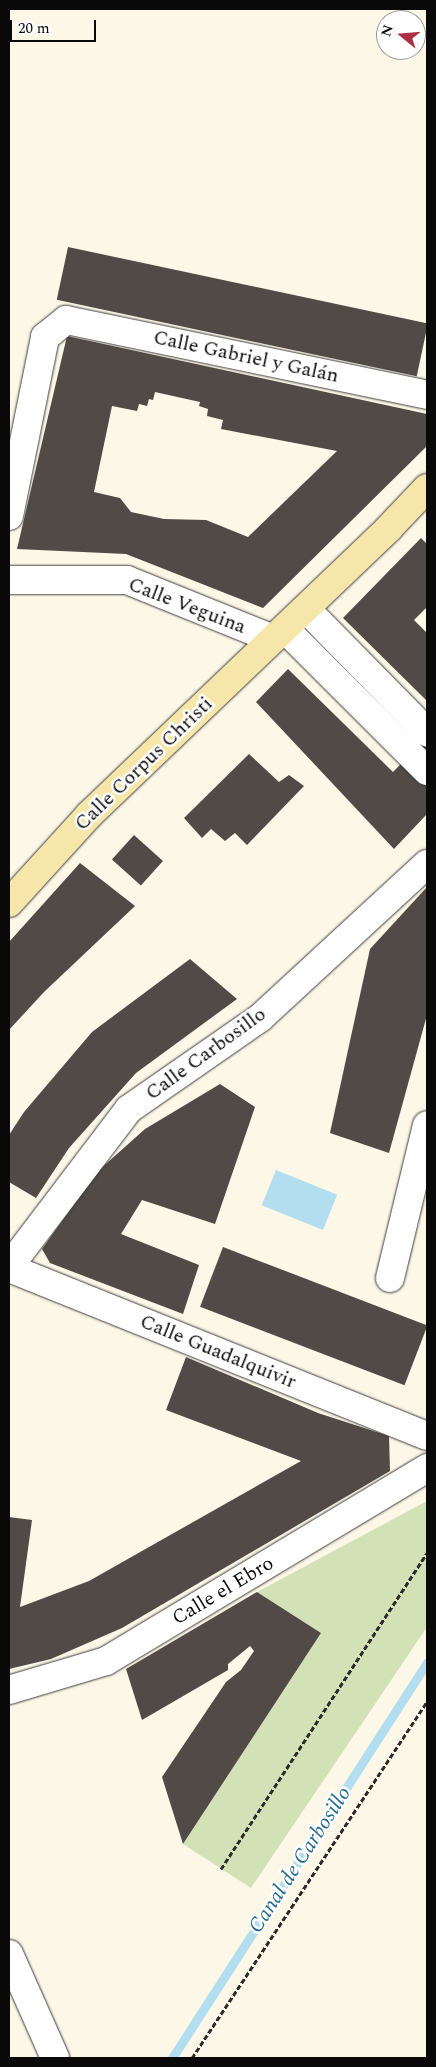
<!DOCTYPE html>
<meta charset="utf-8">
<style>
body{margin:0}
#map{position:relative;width:436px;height:2067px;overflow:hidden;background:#fdf7e8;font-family:Spectral,serif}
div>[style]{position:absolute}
.green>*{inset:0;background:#d2e2b6}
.water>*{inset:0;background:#b2deef;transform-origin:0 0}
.stream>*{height:9px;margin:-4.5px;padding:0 4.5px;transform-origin:4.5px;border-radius:4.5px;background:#b2deef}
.building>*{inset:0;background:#514a47;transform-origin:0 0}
.path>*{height:3px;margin-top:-1.5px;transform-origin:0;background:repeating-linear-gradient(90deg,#2b2b2b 0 5px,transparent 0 7.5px)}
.roads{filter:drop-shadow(0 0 1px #3c3c3c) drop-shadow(0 0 1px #3c3c3c)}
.street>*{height:28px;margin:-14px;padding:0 14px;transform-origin:14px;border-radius:14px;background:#fff}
.secondary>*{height:28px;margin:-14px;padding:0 14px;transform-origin:14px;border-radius:14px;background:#f6e6a9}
span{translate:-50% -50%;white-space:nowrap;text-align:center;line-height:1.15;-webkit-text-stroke:5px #fff;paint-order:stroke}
.street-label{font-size:20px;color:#090909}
.water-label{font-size:21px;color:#21698c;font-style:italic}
.frame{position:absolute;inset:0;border:10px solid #090909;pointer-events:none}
.north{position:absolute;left:376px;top:10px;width:50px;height:50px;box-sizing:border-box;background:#fff;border:1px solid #9d9d9d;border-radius:50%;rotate:287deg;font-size:14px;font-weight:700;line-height:20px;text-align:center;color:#090909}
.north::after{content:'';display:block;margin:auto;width:18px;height:22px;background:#aa3143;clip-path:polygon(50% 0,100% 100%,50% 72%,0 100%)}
.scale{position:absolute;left:10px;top:20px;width:86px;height:22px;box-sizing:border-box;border:2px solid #090909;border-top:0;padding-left:6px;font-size:15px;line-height:18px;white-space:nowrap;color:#090909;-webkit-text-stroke:4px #fff;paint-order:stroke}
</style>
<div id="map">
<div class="green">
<div style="clip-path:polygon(427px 1501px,427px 1627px,251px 1888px,183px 1844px,321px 1633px,257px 1592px)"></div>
</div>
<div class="water">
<div style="left:276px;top:1170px;width:66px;height:38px;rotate:22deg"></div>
</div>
<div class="stream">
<div style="left:172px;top:2058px;width:471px;rotate:-57.2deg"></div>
</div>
<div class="building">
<div style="left:68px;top:247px;width:368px;height:54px;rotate:12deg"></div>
<div style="clip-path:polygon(evenodd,67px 336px,427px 414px,427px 446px,263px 608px,126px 554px,17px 549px,67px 336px,155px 392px,200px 402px,199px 406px,208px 409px,207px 416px,223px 420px,221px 429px,337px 451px,248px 537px,206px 520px,164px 519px,131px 512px,120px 498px,94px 492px,112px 406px,137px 411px,139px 404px,147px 406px,149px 399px,153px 400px,155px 392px)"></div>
<div style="clip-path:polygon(421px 538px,427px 544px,427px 607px,414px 620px,427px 633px,427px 701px,343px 618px)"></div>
<div style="clip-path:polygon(288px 669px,393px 772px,427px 737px,427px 814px,394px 849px,256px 702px)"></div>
<div style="clip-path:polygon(249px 754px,279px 782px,289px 775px,304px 786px,247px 845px,235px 833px,225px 841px,211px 829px,202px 838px,184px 818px)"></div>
<div style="left:134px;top:835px;width:39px;height:33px;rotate:42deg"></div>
<div style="clip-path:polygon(80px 863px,135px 906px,44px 992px,9px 1030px,9px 942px)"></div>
<div style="clip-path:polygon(427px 887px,427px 1015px,389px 1153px,330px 1133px,370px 949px)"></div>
<div style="clip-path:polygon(190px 959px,237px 999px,136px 1073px,69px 1148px,36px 1198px,9px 1182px,9px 1135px,24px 1112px,92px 1032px)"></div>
<div style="clip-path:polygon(220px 1084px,255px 1107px,215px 1224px,142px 1200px,121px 1234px,199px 1265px,183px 1314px,50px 1263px,42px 1249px,98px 1171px,145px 1129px)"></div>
<div style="left:223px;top:1247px;width:219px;height:64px;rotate:21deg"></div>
<div style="clip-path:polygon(186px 1357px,318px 1413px,389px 1436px,390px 1471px,122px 1628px,51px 1659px,9px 1669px,9px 1517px,32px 1520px,20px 1607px,89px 1581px,301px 1461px,166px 1410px)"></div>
<div style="clip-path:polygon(257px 1592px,321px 1633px,183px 1844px,162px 1777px,226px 1682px,241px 1670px,254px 1651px,250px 1646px,228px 1664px,228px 1670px,142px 1720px,126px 1669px)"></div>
</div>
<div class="path">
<div style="left:221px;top:1869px;width:377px;rotate:-56.9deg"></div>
<div style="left:192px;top:2058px;width:427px;rotate:-56.6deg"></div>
</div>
<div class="roads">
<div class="street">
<div style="left:9px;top:516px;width:183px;rotate:-78.6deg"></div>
<div style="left:45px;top:337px;width:27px;rotate:-39deg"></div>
<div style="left:66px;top:320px;width:369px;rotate:11.7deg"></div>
<div style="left:9px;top:580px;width:118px"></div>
<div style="left:127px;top:580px;width:157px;rotate:22deg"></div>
<div style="left:306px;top:609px;width:173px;rotate:45.5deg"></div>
<div style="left:285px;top:629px;width:201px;rotate:45deg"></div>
<div style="left:9px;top:1267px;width:198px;rotate:-52.8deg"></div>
<div style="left:129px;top:1109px;width:160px;rotate:-34.8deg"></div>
<div style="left:260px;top:1018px;width:227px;rotate:-42.7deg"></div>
<div style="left:9px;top:1268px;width:450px;rotate:21.9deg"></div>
<div style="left:390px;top:1278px;width:157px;rotate:-76.4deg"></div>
<div style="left:9px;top:1690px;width:101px;rotate:-16.6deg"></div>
<div style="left:106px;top:1661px;width:375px;rotate:-31deg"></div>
<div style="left:9px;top:1954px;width:114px;rotate:66.1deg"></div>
</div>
<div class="secondary">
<div style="left:9px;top:903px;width:119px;rotate:-47.7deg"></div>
<div style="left:89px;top:815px;width:415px;rotate:-43.7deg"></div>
<div style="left:389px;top:528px;width:55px;rotate:-46.5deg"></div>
</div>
</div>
<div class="street-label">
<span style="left:246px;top:357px;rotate:12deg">Calle Gabriel y Galán</span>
<span style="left:187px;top:606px;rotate:21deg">Calle Veguina</span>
<span style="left:144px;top:764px;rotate:-44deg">Calle Corpus Christi</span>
<span style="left:206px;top:1054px;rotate:-36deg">Calle Carbosillo</span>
<span style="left:218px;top:1352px;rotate:22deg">Calle Guadalquivir</span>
<span style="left:223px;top:1591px;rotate:-31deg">Calle el Ebro</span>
</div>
<div class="water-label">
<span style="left:300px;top:1860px;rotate:-57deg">Canal de Carbosillo</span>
</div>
<div class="frame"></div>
<div class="north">N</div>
<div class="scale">20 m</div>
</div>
